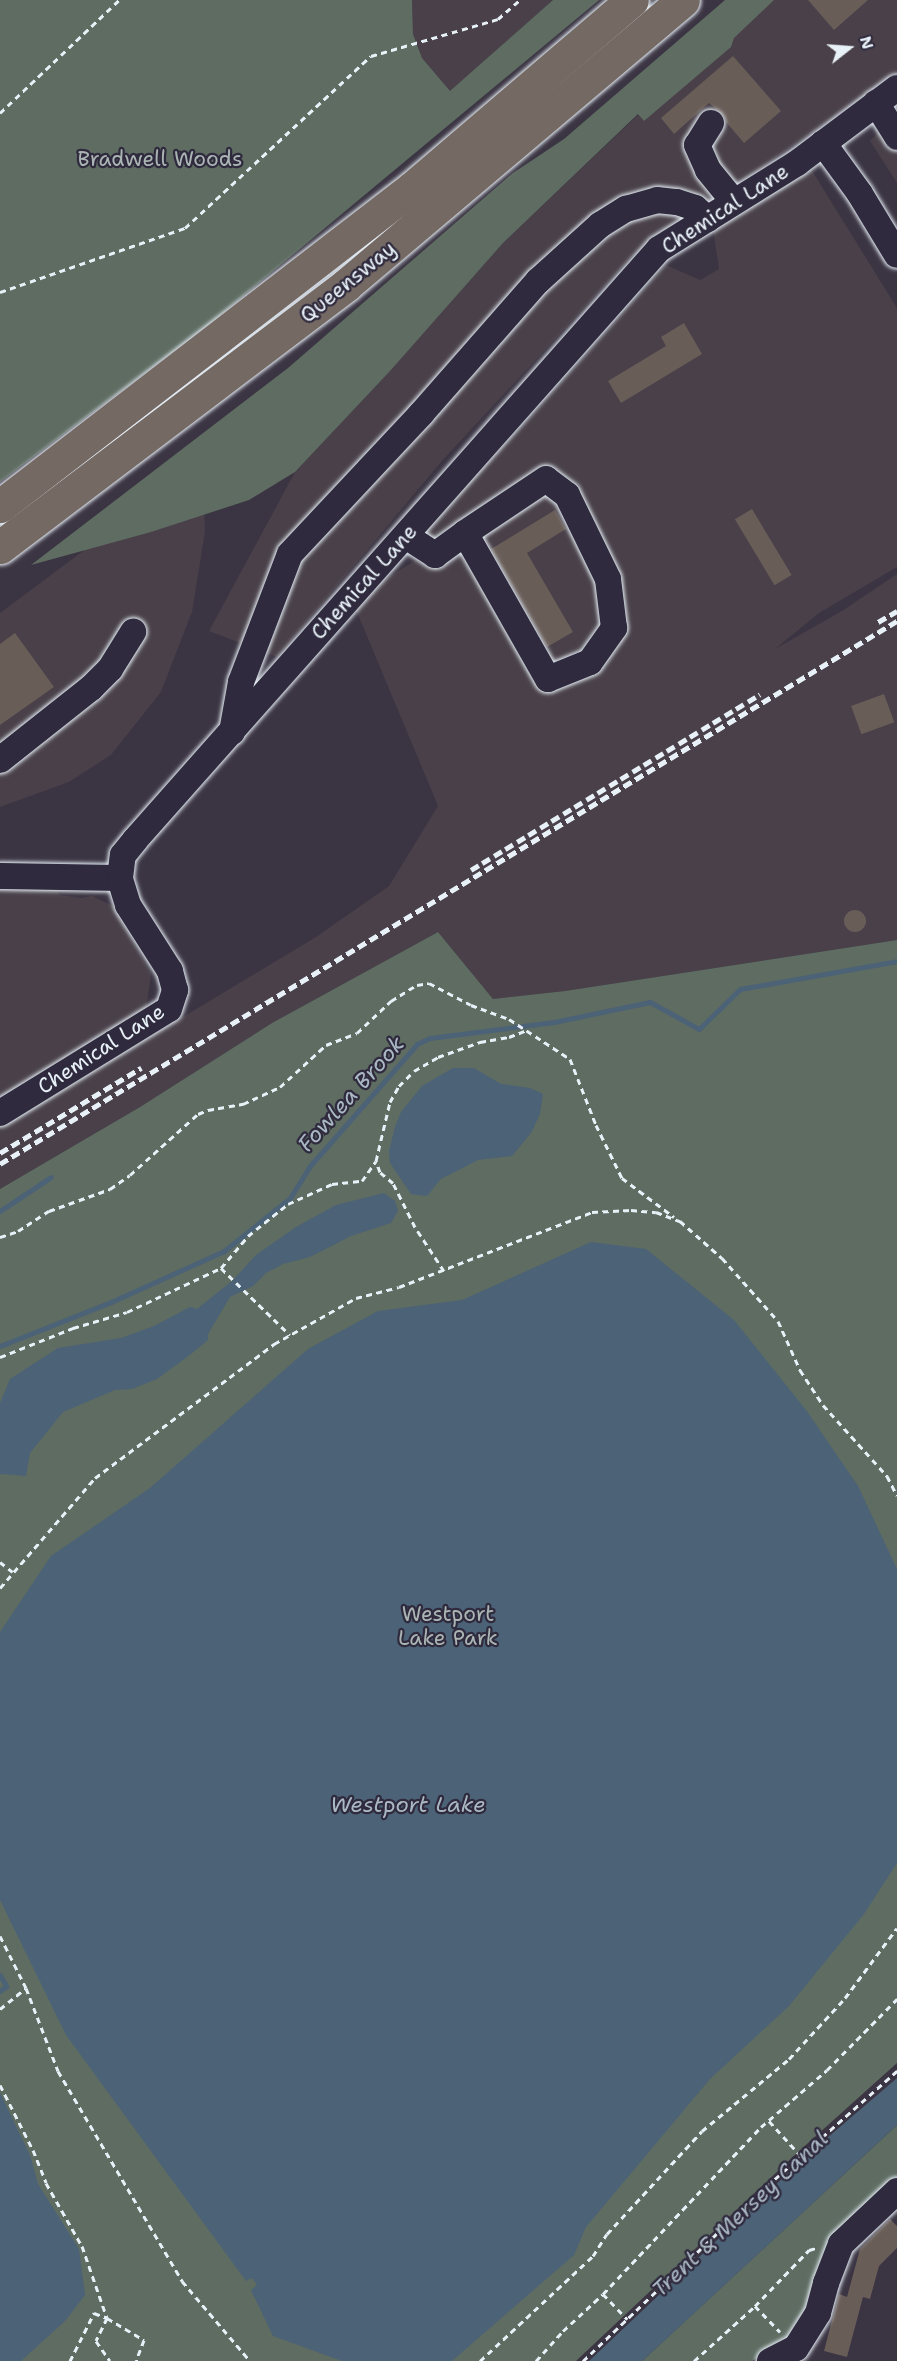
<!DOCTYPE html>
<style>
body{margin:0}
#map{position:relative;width:897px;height:2361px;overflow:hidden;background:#3b3442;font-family:"Shantell Sans",sans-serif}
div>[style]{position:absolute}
.built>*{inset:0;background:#494049}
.green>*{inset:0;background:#5e6c62}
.water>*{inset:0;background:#4c6277}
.stream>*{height:5px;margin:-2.5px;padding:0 2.5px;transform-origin:2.5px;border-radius:2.5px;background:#4c6277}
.building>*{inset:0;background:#695d58;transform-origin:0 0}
.round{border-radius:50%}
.path>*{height:3px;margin-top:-1.5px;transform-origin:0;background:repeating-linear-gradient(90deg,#e8f1f8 0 6px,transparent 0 10.5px)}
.roads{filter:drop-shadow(0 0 2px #e8f1f8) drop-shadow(0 0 2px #e8f1f8)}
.minor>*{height:26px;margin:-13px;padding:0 13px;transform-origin:13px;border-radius:13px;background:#2f2a3d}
.highway>*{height:33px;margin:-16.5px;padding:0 16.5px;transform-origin:16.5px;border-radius:16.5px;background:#756964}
.rail>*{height:4.5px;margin-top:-2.25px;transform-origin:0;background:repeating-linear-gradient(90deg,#e8f1f8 0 9px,transparent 0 13.5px)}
span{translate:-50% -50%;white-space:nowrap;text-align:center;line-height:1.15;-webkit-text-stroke:4.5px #2f2a3d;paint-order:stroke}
.park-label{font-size:21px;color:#aab5b4}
.street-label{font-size:21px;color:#e8f1f8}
.water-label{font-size:22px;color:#aab8c4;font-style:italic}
.north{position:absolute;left:819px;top:18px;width:60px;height:60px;-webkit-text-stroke:4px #2f2a3d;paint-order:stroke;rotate:73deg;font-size:16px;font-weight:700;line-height:24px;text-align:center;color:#e8f1f8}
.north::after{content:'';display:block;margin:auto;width:21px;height:27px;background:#e8f1f8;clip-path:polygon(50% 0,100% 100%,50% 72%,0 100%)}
</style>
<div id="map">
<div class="built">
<div style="clip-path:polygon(412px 0,553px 0,450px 92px,422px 58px,413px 34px)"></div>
<div style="clip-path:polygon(774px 0,897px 0,897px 74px,630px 258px,442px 461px,277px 657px,209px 631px,295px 472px,391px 370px,503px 243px,639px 114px,643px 120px)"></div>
<div style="clip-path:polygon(897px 113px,897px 183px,870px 141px)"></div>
<div style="clip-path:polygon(811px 169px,897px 308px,897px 567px,819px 613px,775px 649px,842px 611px,897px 574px,897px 940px,565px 991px,493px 999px,438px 932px,272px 1023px,140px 1107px,0 1189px,0 1127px,316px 937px,389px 886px,438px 806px,354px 605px,373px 587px,424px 555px,422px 534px,537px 410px,666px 265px,700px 280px,719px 269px,713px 230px)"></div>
<div style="clip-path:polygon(185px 475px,204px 502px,205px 532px,192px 612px,161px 692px,111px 755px,69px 782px,0 807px,0 613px)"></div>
<div style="clip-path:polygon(0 884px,54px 886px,60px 895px,81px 898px,92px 896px,113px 906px,151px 974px,146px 1011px,0 1103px)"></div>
</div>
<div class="green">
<div style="clip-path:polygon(0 0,412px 0,413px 34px,422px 58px,450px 91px,553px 0,599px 0,206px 327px,0 482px)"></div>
<div style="clip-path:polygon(725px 0,774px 0,734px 38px,731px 47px,644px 121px,638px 114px,503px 243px,391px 370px,295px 472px,249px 500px,151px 532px,31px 565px,288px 368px,513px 173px,564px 139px)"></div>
<div style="clip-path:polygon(438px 932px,493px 999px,565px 991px,897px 940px,897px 2063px,798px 2152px,576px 2361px,0 2361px,0 1189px,140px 1107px,272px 1023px)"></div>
<div style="clip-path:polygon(897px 2125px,897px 2183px,790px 2339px,752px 2361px,642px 2361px)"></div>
</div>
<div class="water">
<div style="clip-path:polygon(453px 1068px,474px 1068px,501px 1084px,530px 1088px,543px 1094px,540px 1114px,531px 1133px,512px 1156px,478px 1160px,441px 1179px,427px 1196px,411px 1194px,390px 1163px,389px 1151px,395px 1127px,401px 1112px,422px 1086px)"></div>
<div style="clip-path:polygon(384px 1193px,395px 1201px,398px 1211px,391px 1223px,351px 1236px,310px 1257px,283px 1264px,266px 1273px,253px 1286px,230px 1297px,208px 1334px,208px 1340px,191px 1354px,157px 1379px,132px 1389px,115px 1390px,63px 1412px,30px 1453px,26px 1476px,0 1474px,0 1403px,10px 1379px,58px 1348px,121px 1338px,154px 1326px,190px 1307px,197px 1309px,232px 1281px,256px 1255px,296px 1227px,336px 1205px)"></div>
<div style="clip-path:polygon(591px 1242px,646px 1249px,734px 1320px,806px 1410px,858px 1486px,897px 1569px,897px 1863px,864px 1914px,789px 2006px,710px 2079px,586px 2227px,574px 2255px,452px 2361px,342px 2361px,273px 2336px,251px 2290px,257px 2285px,252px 2278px,246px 2281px,66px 2035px,0 1900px,0 1632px,51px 1556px,150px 1488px,308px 1349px,378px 1311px,462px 1300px)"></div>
<div style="clip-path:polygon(897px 2078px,897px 2125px,690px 2317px,642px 2361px,589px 2361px,806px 2156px)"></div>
<div style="clip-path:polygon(0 2093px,30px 2155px,38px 2184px,79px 2249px,85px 2295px,65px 2321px,21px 2361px,0 2361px)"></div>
</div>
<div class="stream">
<div style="left:0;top:1211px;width:61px;rotate:-33.7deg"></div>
<div style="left:0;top:1346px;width:119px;rotate:-21.6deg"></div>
<div style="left:111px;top:1302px;width:124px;rotate:-24.3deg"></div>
<div style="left:224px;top:1251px;width:85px;rotate:-38.8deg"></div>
<div style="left:290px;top:1198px;width:36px;rotate:-58deg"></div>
<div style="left:309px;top:1167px;width:164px;rotate:-48.7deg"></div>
<div style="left:417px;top:1044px;width:14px;rotate:-25deg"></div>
<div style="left:430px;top:1038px;width:125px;rotate:-7.4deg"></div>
<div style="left:554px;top:1022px;width:98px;rotate:-11.8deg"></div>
<div style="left:650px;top:1002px;width:56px;rotate:28.9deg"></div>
<div style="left:699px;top:1029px;width:57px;rotate:-44.3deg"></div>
<div style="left:740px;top:989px;width:159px;rotate:-10.1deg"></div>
<div style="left:0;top:1975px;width:13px;rotate:61deg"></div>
<div style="left:6px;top:1986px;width:8px;rotate:140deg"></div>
</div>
<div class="building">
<div style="clip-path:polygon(808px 0,868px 0,834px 30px)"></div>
<div style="clip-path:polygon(733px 56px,781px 111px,744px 143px,726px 122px,724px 116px,709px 103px,674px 134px,661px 118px)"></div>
<div style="clip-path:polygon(684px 323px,702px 354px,621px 403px,608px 381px,666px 346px,661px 337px)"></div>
<div style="left:752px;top:509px;width:77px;height:20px;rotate:59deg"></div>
<div style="clip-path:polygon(555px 510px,566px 529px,527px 553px,573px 632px,547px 647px,491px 549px)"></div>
<div style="clip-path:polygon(15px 633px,54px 687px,0 725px,0 644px)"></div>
<div style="left:884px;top:694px;width:30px;height:35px;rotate:70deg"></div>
<div class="round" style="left:844px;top:910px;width:22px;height:22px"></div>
<div style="clip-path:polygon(890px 2219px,897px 2226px,897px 2248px,879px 2266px,870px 2299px,863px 2297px,847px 2357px,824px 2351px,839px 2294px,847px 2297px,860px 2249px)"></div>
</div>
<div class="path">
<div style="left:0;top:113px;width:164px;rotate:-43.5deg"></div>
<div style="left:0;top:292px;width:196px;rotate:-19.1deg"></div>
<div style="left:185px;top:228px;width:253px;rotate:-42.8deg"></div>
<div style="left:371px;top:56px;width:132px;rotate:-16.2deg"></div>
<div style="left:498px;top:19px;width:29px;rotate:-41deg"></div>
<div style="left:0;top:1237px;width:19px;rotate:-18deg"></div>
<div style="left:18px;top:1231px;width:37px;rotate:-33deg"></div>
<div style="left:49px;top:1211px;width:65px;rotate:-19.8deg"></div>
<div style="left:110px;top:1189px;width:24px;rotate:-35deg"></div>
<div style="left:130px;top:1175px;width:91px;rotate:-41.9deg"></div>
<div style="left:198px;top:1114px;width:11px;rotate:-22deg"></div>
<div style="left:208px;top:1110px;width:36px;rotate:-10deg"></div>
<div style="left:243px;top:1104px;width:41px;rotate:-24.7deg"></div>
<div style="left:280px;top:1087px;width:62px;rotate:-42.4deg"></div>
<div style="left:326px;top:1045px;width:33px;rotate:-21deg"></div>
<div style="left:357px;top:1033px;width:47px;rotate:-43.3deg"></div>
<div style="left:391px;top:1001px;width:31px;rotate:-32deg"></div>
<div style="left:417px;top:985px;width:12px;rotate:-9deg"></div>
<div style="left:429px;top:983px;width:47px;rotate:27.6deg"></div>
<div style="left:471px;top:1005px;width:40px;rotate:20.2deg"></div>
<div style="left:509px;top:1019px;width:73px;rotate:33.3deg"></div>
<div style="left:570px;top:1059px;width:71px;rotate:68.5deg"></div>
<div style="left:596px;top:1125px;width:59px;rotate:63.9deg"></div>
<div style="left:622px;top:1178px;width:65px;rotate:36.9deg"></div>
<div style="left:221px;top:1268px;width:96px;rotate:44.2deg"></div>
<div style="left:444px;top:1271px;width:53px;rotate:-123.4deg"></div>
<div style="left:415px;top:1227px;width:49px;rotate:-116.6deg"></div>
<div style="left:393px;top:1183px;width:17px;rotate:-140deg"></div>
<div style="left:380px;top:1172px;width:12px;rotate:-110deg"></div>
<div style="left:376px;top:1161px;width:61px;rotate:-76.7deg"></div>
<div style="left:390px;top:1102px;width:18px;rotate:-61deg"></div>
<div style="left:399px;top:1086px;width:21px;rotate:-45deg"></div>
<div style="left:414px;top:1071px;width:28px;rotate:-30deg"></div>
<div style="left:438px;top:1057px;width:45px;rotate:-19.7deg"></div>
<div style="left:480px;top:1042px;width:29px;rotate:-10deg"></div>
<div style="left:509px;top:1037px;width:19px;rotate:-21deg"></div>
<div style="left:0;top:1357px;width:79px;rotate:-21.7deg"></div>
<div style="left:73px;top:1328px;width:56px;rotate:-16.5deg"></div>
<div style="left:127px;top:1312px;width:104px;rotate:-25.1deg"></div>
<div style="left:221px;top:1268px;width:42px;rotate:-49.8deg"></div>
<div style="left:248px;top:1236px;width:51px;rotate:-38.7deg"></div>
<div style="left:288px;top:1204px;width:48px;rotate:-24.4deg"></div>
<div style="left:332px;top:1184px;width:30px;rotate:-6deg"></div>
<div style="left:362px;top:1181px;width:24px;rotate:-55deg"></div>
<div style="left:0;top:1562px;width:16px;rotate:38deg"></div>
<div style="left:0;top:1588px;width:145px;rotate:-49.2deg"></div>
<div style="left:95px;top:1478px;width:224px;rotate:-36.8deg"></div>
<div style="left:274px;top:1344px;width:94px;rotate:-29.3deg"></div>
<div style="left:356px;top:1298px;width:44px;rotate:-14.3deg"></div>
<div style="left:399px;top:1287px;width:207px;rotate:-21.2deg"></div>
<div style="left:592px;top:1212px;width:39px;rotate:-3deg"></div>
<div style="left:631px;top:1210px;width:25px;rotate:5deg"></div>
<div style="left:656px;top:1212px;width:26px;rotate:21deg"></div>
<div style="left:680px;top:1221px;width:56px;rotate:41.4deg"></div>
<div style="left:722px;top:1258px;width:84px;rotate:48.4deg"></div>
<div style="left:778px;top:1321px;width:54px;rotate:65.8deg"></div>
<div style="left:800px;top:1370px;width:42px;rotate:56.7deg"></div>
<div style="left:823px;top:1405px;width:96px;rotate:48deg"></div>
<div style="left:887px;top:1476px;width:22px;rotate:63deg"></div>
<div style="left:0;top:1936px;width:58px;rotate:63.4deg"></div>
<div style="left:26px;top:1988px;width:89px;rotate:68.9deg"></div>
<div style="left:58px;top:2071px;width:244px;rotate:59.4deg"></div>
<div style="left:182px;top:2281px;width:105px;rotate:49.6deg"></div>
<div style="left:0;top:2009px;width:33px;rotate:-39deg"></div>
<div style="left:0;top:2085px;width:73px;rotate:63.1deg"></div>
<div style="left:33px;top:2150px;width:35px;rotate:68deg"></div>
<div style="left:46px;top:2183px;width:73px;rotate:60.3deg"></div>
<div style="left:82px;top:2246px;width:76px;rotate:70.9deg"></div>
<div style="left:107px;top:2318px;width:43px;rotate:30.7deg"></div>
<div style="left:144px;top:2340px;width:22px;rotate:111deg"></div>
<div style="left:769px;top:2121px;width:47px;rotate:47.6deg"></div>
<div style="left:603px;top:2294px;width:35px;rotate:46deg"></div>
<div style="left:755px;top:2306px;width:36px;rotate:46deg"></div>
<div style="left:70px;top:2361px;width:54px;rotate:-63.4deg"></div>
<div style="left:94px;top:2313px;width:14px;rotate:21deg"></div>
<div style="left:107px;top:2318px;width:25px;rotate:116deg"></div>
<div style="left:96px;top:2341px;width:24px;rotate:55deg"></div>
<div style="left:480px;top:2361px;width:154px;rotate:-42.9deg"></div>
<div style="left:593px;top:2256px;width:26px;rotate:-58deg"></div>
<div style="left:607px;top:2234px;width:140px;rotate:-47.3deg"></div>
<div style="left:702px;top:2131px;width:113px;rotate:-39.6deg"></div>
<div style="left:789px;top:2059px;width:83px;rotate:-47.4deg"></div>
<div style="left:845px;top:1998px;width:87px;rotate:-53.4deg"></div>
<div style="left:536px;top:2361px;width:40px;rotate:-48deg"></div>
<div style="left:563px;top:2331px;width:54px;rotate:-42.8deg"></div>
<div style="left:603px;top:2294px;width:230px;rotate:-46.6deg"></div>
<div style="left:761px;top:2127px;width:87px;rotate:-40.8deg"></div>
<div style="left:827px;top:2070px;width:100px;rotate:-45.4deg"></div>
<div style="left:583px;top:2361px;width:254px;rotate:-43.6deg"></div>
<div style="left:767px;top:2186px;width:174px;rotate:-41.5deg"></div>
<div style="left:694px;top:2361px;width:82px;rotate:-42deg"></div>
<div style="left:755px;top:2306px;width:78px;rotate:-46deg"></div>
<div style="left:809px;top:2250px;width:7px;rotate:-16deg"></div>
</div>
<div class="roads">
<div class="minor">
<div style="left:876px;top:103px;width:40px;rotate:58deg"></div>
<div style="left:711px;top:123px;width:26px;rotate:122deg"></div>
<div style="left:697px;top:145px;width:27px;rotate:66deg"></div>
<div style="left:708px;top:170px;width:41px;rotate:50.9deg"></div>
<div style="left:823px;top:143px;width:63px;rotate:54deg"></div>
<div style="left:860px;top:194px;width:71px;rotate:58.8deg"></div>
<div style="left:406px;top:536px;width:35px;rotate:33deg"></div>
<div style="left:435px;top:555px;width:37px;rotate:-36deg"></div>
<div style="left:465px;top:533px;width:168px;rotate:60.4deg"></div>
<div style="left:548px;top:679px;width:45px;rotate:-22deg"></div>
<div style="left:590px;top:662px;width:42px;rotate:-54.8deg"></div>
<div style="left:614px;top:628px;width:49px;rotate:-97deg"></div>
<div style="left:608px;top:579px;width:93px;rotate:-116deg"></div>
<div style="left:567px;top:495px;width:26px;rotate:-143deg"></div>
<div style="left:546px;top:479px;width:97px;rotate:146.3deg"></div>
<div style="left:232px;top:732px;width:51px;rotate:-79.8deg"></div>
<div style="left:241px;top:682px;width:137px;rotate:-69.1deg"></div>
<div style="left:290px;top:554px;width:192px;rotate:-46.9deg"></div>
<div style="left:421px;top:414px;width:177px;rotate:-48.7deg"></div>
<div style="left:538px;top:281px;width:84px;rotate:-42.1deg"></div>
<div style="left:600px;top:225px;width:31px;rotate:-32deg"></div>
<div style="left:626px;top:209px;width:32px;rotate:-16deg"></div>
<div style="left:657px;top:200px;width:20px;rotate:6deg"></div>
<div style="left:677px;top:202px;width:19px;rotate:18deg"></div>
<div style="left:695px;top:208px;width:17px;rotate:40deg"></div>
<div style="left:0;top:760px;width:116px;rotate:-38.4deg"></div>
<div style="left:91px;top:688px;width:27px;rotate:-45deg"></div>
<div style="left:110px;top:669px;width:44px;rotate:-58.1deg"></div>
<div style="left:0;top:876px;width:120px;rotate:1deg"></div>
<div style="left:0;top:1113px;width:198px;rotate:-31.6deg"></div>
<div style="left:169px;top:1009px;width:20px;rotate:-72deg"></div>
<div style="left:175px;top:990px;width:20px;rotate:-105deg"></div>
<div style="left:170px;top:971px;width:78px;rotate:-122.5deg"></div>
<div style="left:128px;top:905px;width:28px;rotate:-107deg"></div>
<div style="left:120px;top:878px;width:23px;rotate:-83deg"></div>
<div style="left:123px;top:855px;width:19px;rotate:-51deg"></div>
<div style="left:135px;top:840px;width:790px;rotate:-48.44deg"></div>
<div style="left:659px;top:249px;width:163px;rotate:-31.9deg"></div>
<div style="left:797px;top:163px;width:125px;rotate:-36.9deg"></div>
<div style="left:770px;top:2361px;width:29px;rotate:-27deg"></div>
<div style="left:796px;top:2348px;width:41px;rotate:-57.8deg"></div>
<div style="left:818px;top:2313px;width:31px;rotate:-75deg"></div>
<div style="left:826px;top:2283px;width:42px;rotate:-69deg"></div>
<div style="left:841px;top:2244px;width:77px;rotate:-43.4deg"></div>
</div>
<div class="highway">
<div style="left:0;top:506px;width:520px;rotate:-37.66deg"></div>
<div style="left:412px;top:188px;width:289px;rotate:-40.5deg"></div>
<div style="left:0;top:547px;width:434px;rotate:-37.1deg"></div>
<div style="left:346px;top:285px;width:441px;rotate:-40.2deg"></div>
</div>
</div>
<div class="rail">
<div style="left:878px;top:622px;width:22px;rotate:-30deg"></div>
<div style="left:471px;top:870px;width:338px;rotate:-31.3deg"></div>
<div style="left:0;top:1153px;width:165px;rotate:-31.1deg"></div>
<div style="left:0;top:1164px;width:1049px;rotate:-31.19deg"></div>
</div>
<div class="park-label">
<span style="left:160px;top:159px">Bradwell Woods</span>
<span style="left:448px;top:1626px">Westport<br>Lake Park</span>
</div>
<div class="street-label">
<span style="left:725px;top:209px;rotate:-33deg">Chemical Lane</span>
<span style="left:348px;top:282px;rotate:-39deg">Queensway</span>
<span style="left:364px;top:582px;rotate:-48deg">Chemical Lane</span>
<span style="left:101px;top:1049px;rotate:-33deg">Chemical Lane</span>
</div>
<div class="water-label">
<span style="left:351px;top:1094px;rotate:-48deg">Fowlea Brook</span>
<span style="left:408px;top:1805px">Westport Lake</span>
<span style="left:740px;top:2214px;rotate:-43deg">Trent &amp; Mersey Canal</span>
</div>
<div class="north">N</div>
</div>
